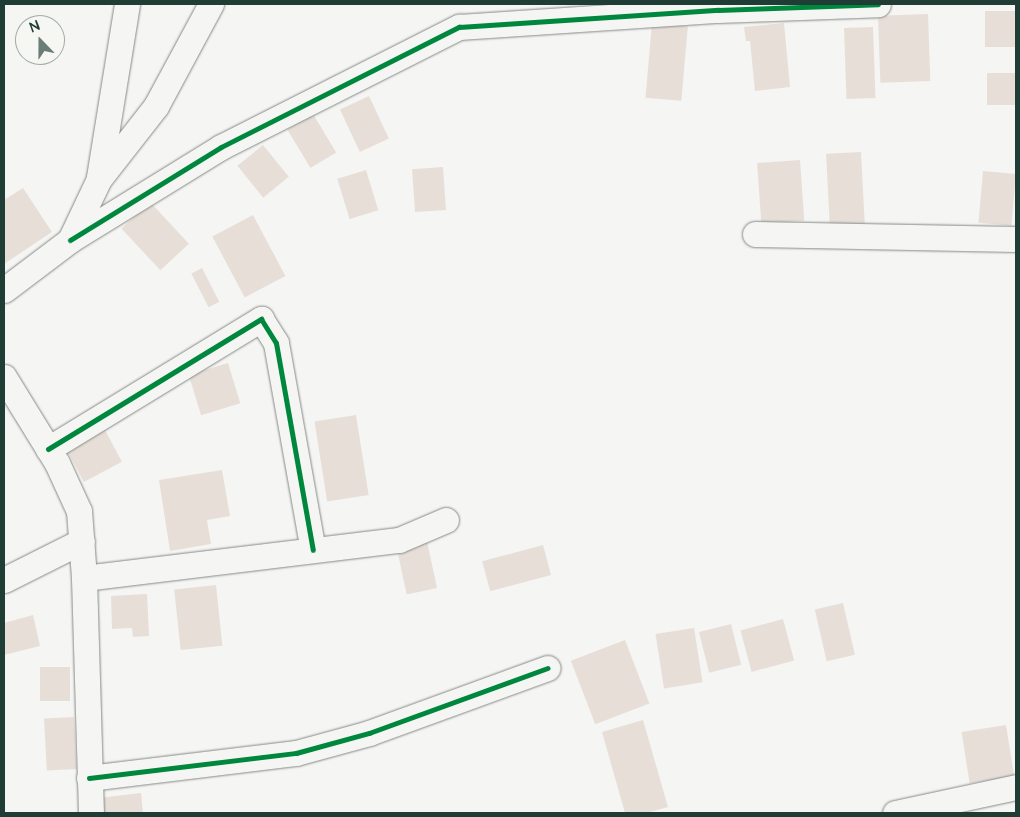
<!DOCTYPE html>
<style>
body{margin:0}
#map{position:relative;width:1020px;height:817px;overflow:hidden;background:#f5f5f3;font-family:"Architects Daughter",sans-serif}
div>[style]{position:absolute}
.building>*{inset:0;background:#e8ded8;transform-origin:0 0}
.roads{filter:drop-shadow(0 0 1px #858a88) drop-shadow(0 0 1px #858a88)}
.minor>*{height:25px;margin:-12.5px;padding:0 12.5px;transform-origin:12.5px;border-radius:12.5px;background:#f5f5f3}
.cycleway>*{height:5px;margin:-2.5px;padding:0 2.5px;transform-origin:2.5px;border-radius:2.5px;background:#00873e}
span{translate:-50% -50%;white-space:nowrap;text-align:center;line-height:1.15;-webkit-text-stroke:4.5px #f6f6f2;paint-order:stroke}
.frame{position:absolute;inset:0;border:5px solid #1f3d34;pointer-events:none}
.north{position:absolute;left:15px;top:15px;width:50px;height:50px;box-sizing:border-box;background:#f6f6f2;border:1px solid #a0aca6;border-radius:50%;rotate:338deg;font-size:14px;font-weight:700;line-height:20px;text-align:center;color:#1f3d34}
.north::after{content:'';display:block;margin:auto;width:18px;height:22px;background:#6a7d77;clip-path:polygon(50% 0,100% 100%,50% 72%,0 100%)}
</style>
<div id="map">
<div class="building">
<div style="left:985px;top:11px;width:31px;height:36px"></div>
<div style="left:928px;top:14px;width:67px;height:50px;rotate:88deg"></div>
<div style="left:652px;top:23px;width:36px;height:75px;rotate:5deg"></div>
<div style="clip-path:polygon(784px 23px,790px 87px,755px 91px,750px 41px,746px 41px,744px 27px)"></div>
<div style="left:873px;top:27px;width:71px;height:29px;rotate:88deg"></div>
<div style="left:987px;top:73px;width:29px;height:32px"></div>
<div style="left:369px;top:96px;width:47px;height:32px;rotate:65deg"></div>
<div style="left:313px;top:114px;width:45px;height:30px;rotate:59deg"></div>
<div style="left:263px;top:145px;width:41px;height:33px;rotate:51deg"></div>
<div style="left:861px;top:152px;width:75px;height:35px;rotate:87deg"></div>
<div style="left:800px;top:160px;width:61px;height:43px;rotate:86deg"></div>
<div style="left:443px;top:167px;width:43px;height:31px;rotate:86deg"></div>
<div style="left:366px;top:170px;width:42px;height:30px;rotate:73deg"></div>
<div style="left:983px;top:171px;width:33px;height:52px;rotate:5deg"></div>
<div style="clip-path:polygon(23px 188px,52px 232px,4px 264px,4px 200px)"></div>
<div style="left:150px;top:202px;width:57px;height:39px;rotate:47deg"></div>
<div style="left:253px;top:215px;width:69px;height:46px;rotate:62deg"></div>
<div style="left:202px;top:268px;width:38px;height:12px;rotate:63deg"></div>
<div style="left:228px;top:363px;width:42px;height:41px;rotate:73deg"></div>
<div style="left:356px;top:415px;width:81px;height:42px;rotate:81deg"></div>
<div style="left:105px;top:430px;width:36px;height:43px;rotate:62deg"></div>
<div style="clip-path:polygon(222px 470px,230px 516px,207px 520px,211px 544px,170px 551px,159px 480px)"></div>
<div style="left:427px;top:541px;width:48px;height:31px;rotate:78deg"></div>
<div style="left:543px;top:545px;width:31px;height:63px;rotate:75deg"></div>
<div style="left:216px;top:585px;width:61px;height:42px;rotate:84deg"></div>
<div style="clip-path:polygon(147px 594px,149px 636px,133px 637px,132px 628px,112px 629px,111px 596px)"></div>
<div style="left:843px;top:603px;width:53px;height:29px;rotate:77deg"></div>
<div style="clip-path:polygon(33px 615px,40px 646px,4px 655px,4px 623px)"></div>
<div style="left:783px;top:619px;width:43px;height:44px;rotate:75deg"></div>
<div style="left:731px;top:624px;width:42px;height:33px;rotate:76deg"></div>
<div style="left:694px;top:628px;width:55px;height:39px;rotate:81deg"></div>
<div style="left:625px;top:640px;width:68px;height:58px;rotate:69deg"></div>
<div style="left:40px;top:667px;width:30px;height:34px"></div>
<div style="left:74px;top:717px;width:52px;height:30px;rotate:87deg"></div>
<div style="clip-path:polygon(643px 720px,668px 807px,646px 813px,625px 813px,602px 732px)"></div>
<div style="left:1006px;top:725px;width:52px;height:45px;rotate:81deg"></div>
<div style="clip-path:polygon(141px 793px,143px 813px,100px 813px,98px 798px)"></div>
</div>
<div class="roads">
<div class="minor">
<div style="left:99px;top:177px;width:175px;rotate:-80.8deg"></div>
<div style="left:755px;top:234px;width:261px;rotate:1.1deg"></div>
<div style="left:70px;top:240px;width:177px;rotate:-31.6deg"></div>
<div style="left:221px;top:147px;width:267px;rotate:-26.8deg"></div>
<div style="left:459px;top:27px;width:260px;rotate:-3.8deg"></div>
<div style="left:718px;top:10px;width:160px;rotate:-2.1deg"></div>
<div style="left:4px;top:290px;width:83px;rotate:-37.1deg"></div>
<div style="left:70px;top:240px;width:68px;rotate:-64.6deg"></div>
<div style="left:99px;top:179px;width:93px;rotate:-52deg"></div>
<div style="left:156px;top:106px;width:116px;rotate:-61.7deg"></div>
<div style="left:4px;top:377px;width:101px;rotate:58.4deg"></div>
<div style="left:57px;top:463px;width:53px;rotate:65.4deg"></div>
<div style="left:79px;top:511px;width:67px;rotate:85.7deg"></div>
<div style="left:84px;top:578px;width:235px;rotate:88.3deg"></div>
<div style="left:48px;top:449px;width:250px;rotate:-31.4deg"></div>
<div style="left:261px;top:319px;width:28px;rotate:58deg"></div>
<div style="left:276px;top:343px;width:210px;rotate:79.9deg"></div>
<div style="left:84px;top:578px;width:317px;rotate:-6.9deg"></div>
<div style="left:399px;top:540px;width:51px;rotate:-23.1deg"></div>
<div style="left:4px;top:580px;width:87px;rotate:-26.6deg"></div>
<div style="left:89px;top:778px;width:209px;rotate:-6.9deg"></div>
<div style="left:296px;top:753px;width:76px;rotate:-15.3deg"></div>
<div style="left:369px;top:733px;width:190px;rotate:-20deg"></div>
<div style="left:895px;top:813px;width:124px;rotate:-12.1deg"></div>
</div>
</div>
<div class="cycleway">
<div style="left:70px;top:240px;width:177px;rotate:-31.6deg"></div>
<div style="left:221px;top:147px;width:267px;rotate:-26.8deg"></div>
<div style="left:459px;top:27px;width:260px;rotate:-3.8deg"></div>
<div style="left:718px;top:10px;width:160px;rotate:-2.1deg"></div>
<div style="left:48px;top:449px;width:250px;rotate:-31.4deg"></div>
<div style="left:261px;top:319px;width:28px;rotate:58deg"></div>
<div style="left:276px;top:343px;width:210px;rotate:79.9deg"></div>
<div style="left:89px;top:778px;width:209px;rotate:-6.9deg"></div>
<div style="left:296px;top:753px;width:76px;rotate:-15.3deg"></div>
<div style="left:369px;top:733px;width:190px;rotate:-20deg"></div>
</div>
<div class="frame"></div>
<div class="north">N</div>
</div>
